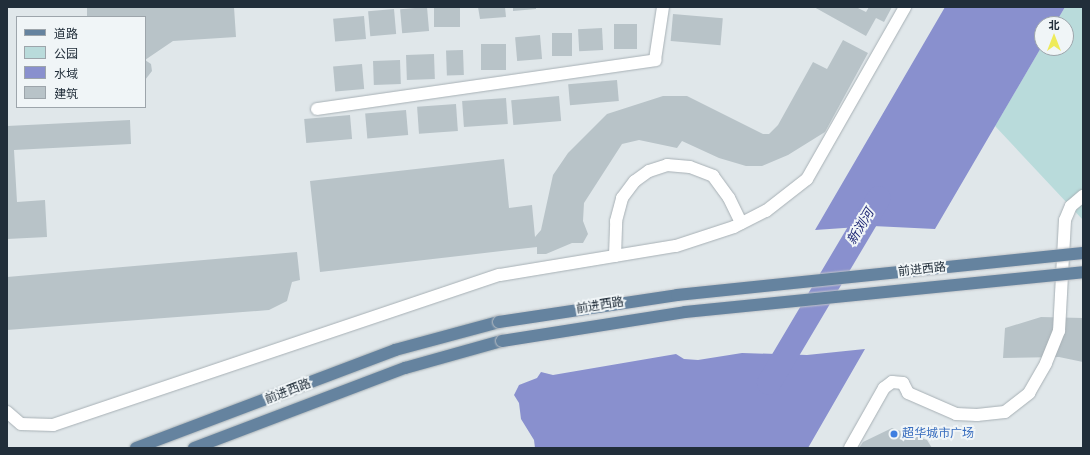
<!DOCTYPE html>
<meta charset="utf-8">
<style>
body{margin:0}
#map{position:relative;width:1090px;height:455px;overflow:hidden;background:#e0e7ea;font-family:Helvetica,"Noto Sans SC",sans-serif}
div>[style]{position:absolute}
.green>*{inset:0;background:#b9dbdb}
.water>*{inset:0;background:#8990ce}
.river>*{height:24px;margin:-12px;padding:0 12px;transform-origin:12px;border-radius:12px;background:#8990ce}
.building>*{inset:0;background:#b8c3c8;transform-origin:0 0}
.roads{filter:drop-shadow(0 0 1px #a7b0b5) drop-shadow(0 0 1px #a7b0b5)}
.street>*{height:12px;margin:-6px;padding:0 6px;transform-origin:6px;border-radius:6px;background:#fff}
.primary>*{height:12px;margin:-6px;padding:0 6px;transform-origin:6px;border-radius:6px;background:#65839f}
.bridges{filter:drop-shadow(0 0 1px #c1c4c8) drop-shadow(0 0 1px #c1c4c8)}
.primary-bridge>*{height:12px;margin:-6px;padding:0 6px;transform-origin:6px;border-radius:6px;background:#65839f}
.dots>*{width:11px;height:11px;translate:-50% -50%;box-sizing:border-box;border:2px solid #f0f5f7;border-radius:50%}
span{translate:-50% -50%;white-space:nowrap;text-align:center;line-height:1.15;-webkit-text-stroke:4px #f0f5f7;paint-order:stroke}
.street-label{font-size:12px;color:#212e3a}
.shop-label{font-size:12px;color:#366cbe}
.left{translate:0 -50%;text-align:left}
.water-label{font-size:13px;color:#1d2674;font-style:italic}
.frame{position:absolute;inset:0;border:8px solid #212e3a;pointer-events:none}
.legend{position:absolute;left:16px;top:16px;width:130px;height:92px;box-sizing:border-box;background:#f0f5f7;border:1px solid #9da5ab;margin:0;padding:5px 7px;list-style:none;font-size:12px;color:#212e3a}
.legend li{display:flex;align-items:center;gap:8px;height:20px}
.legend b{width:20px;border:1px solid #9da5ab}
.north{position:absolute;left:1034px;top:16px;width:40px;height:40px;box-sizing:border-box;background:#f0f5f7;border:1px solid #9da5ab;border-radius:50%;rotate:0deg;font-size:11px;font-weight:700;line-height:16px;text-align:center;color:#212e3a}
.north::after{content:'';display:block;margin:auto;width:14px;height:18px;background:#eeeb5a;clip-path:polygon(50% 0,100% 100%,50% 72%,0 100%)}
</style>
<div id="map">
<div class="green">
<div style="clip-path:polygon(1065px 7px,1083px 7px,1083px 220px,995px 126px,1042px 46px,1042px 48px,1066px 48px,1066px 24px,1055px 24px)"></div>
</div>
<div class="water">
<div style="clip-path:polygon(945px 7px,1065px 7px,1055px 24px,1042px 24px,1042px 46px,935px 229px,873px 226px,815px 230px)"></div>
<div style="clip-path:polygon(865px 349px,808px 448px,535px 448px,534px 440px,521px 419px,519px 403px,514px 395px,519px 385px,537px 378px,541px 372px,553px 375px,676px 354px,684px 359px,698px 360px,742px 353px,807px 355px)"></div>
</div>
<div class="river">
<div style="left:769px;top:383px;width:215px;rotate:-59.3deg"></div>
</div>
<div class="building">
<div style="clip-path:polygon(87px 7px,234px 7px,236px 37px,173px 41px,145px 60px,151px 64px,152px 71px,145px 80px,145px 17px,87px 17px)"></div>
<div style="left:427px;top:7px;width:24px;height:27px;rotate:85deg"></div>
<div style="left:434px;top:7px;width:26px;height:20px"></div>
<div style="clip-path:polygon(478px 7px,505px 7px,506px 17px,480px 19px)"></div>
<div style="clip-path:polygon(513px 7px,536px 7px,536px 9px,513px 11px)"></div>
<div style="clip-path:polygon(814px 7px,856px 7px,866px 12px,869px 7px,892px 7px,884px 22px,876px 18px,866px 36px)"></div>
<div style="left:394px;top:9px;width:25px;height:26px;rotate:85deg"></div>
<div style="left:673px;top:14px;width:50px;height:27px;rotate:5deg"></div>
<div style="left:364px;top:16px;width:23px;height:31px;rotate:85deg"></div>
<div style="left:637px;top:24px;width:25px;height:23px;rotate:90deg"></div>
<div style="left:602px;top:28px;width:22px;height:24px;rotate:87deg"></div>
<div style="left:572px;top:33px;width:23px;height:20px;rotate:90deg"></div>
<div style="left:540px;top:35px;width:24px;height:25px;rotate:85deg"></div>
<div style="clip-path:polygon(843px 40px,868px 53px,825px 132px,788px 155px,762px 166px,746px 166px,719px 158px,682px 141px,677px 148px,639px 140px,622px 144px,584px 203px,583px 221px,588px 234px,583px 243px,572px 243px,546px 254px,537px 254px,537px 247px,320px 272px,310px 181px,504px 159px,509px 208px,532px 205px,535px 237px,541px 230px,553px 175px,568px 153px,607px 114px,663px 96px,687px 96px,763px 134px,769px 134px,778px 125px,813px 62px,827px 69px)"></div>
<div style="left:506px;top:44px;width:26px;height:25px;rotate:90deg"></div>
<div style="left:463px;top:50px;width:25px;height:17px;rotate:88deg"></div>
<div style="left:434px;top:54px;width:25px;height:28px;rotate:88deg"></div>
<div style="left:400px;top:60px;width:24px;height:27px;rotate:88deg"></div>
<div style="left:362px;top:64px;width:25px;height:29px;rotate:85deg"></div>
<div style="left:617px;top:80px;width:21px;height:49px;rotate:85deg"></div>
<div style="left:559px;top:96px;width:25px;height:48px;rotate:85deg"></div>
<div style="left:506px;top:98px;width:26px;height:44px;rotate:86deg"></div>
<div style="left:456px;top:104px;width:27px;height:39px;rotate:86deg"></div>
<div style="left:406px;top:110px;width:25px;height:41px;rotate:85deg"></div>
<div style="left:350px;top:115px;width:24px;height:46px;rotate:85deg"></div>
<div style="clip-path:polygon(130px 120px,131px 144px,14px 150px,17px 202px,45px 200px,47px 237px,7px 239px,7px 126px)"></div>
<div style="clip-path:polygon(297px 252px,300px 280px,292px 282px,287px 301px,269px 310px,7px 330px,7px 277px)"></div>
<div style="clip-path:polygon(1041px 317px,1083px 318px,1083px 362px,1059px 357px,1003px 358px,1005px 328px)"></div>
<div style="clip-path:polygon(892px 428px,927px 440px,932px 448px,859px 448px,863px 442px)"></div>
</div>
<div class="roads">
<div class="street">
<div style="left:317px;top:109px;width:342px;rotate:-8.2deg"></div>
<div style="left:655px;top:60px;width:54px;rotate:-81.4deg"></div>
<div style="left:615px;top:256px;width:35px;rotate:-88deg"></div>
<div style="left:616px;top:221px;width:24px;rotate:-75deg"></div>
<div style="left:622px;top:198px;width:21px;rotate:-53deg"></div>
<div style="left:635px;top:181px;width:17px;rotate:-36deg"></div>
<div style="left:649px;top:171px;width:19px;rotate:-18deg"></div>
<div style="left:667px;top:165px;width:23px;rotate:5deg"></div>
<div style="left:690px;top:167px;width:25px;rotate:21deg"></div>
<div style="left:713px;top:176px;width:27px;rotate:54deg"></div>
<div style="left:729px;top:198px;width:28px;rotate:64deg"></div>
<div style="left:7px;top:412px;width:18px;rotate:41deg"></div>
<div style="left:21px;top:424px;width:32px;rotate:2deg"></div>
<div style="left:53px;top:425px;width:471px;rotate:-18.6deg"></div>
<div style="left:500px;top:275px;width:178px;rotate:-9.4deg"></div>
<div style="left:676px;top:246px;width:61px;rotate:-18.1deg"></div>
<div style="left:734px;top:227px;width:36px;rotate:-27deg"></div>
<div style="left:766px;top:211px;width:52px;rotate:-38deg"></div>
<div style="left:807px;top:179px;width:198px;rotate:-60.3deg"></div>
<div style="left:850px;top:448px;width:69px;rotate:-60.5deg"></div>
<div style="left:884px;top:388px;width:10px;rotate:-37deg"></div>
<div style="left:892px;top:382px;width:11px;rotate:5deg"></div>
<div style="left:903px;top:383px;width:11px;rotate:63deg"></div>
<div style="left:908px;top:393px;width:52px;rotate:23.6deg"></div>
<div style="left:956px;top:414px;width:21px;rotate:3deg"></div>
<div style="left:977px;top:415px;width:28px;rotate:-6deg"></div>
<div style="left:1005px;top:412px;width:31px;rotate:-38deg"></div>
<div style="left:1029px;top:393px;width:34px;rotate:-60deg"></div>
<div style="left:1046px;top:363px;width:35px;rotate:-68deg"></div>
<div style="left:1059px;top:331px;width:111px;rotate:-86.9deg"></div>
<div style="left:1065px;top:220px;width:15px;rotate:-67deg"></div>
<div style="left:1071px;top:206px;width:16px;rotate:-40deg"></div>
</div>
<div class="primary">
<div style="left:136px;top:448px;width:277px;rotate:-20.7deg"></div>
<div style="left:395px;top:350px;width:108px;rotate:-15.1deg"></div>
<div style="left:194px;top:448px;width:226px;rotate:-20.8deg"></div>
<div style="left:405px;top:368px;width:101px;rotate:-15.6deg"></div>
</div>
</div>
<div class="bridges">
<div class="primary-bridge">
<div style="left:499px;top:322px;width:180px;rotate:-8.6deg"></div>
<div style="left:677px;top:295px;width:408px;rotate:-5.9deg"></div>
<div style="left:502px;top:341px;width:185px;rotate:-9deg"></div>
<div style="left:685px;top:312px;width:400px;rotate:-5.7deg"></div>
</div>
</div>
<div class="dots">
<div style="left:894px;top:434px;background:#3f7fe0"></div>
</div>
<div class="street-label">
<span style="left:922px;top:270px;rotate:-6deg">前进西路</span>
<span style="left:600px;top:306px;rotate:-9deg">前进西路</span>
<span style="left:288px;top:392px;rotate:-21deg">前进西路</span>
</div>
<div class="shop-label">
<span class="left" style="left:902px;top:434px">超华城市广场</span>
</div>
<div class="water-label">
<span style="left:861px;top:227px;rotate:-59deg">新浏河</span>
</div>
<div class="frame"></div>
<ul class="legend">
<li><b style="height:5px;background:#65839f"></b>道路</li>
<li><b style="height:11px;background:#b9dbdb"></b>公园</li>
<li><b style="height:11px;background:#8990ce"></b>水域</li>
<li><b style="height:11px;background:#b8c3c8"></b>建筑</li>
</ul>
<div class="north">北</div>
</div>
